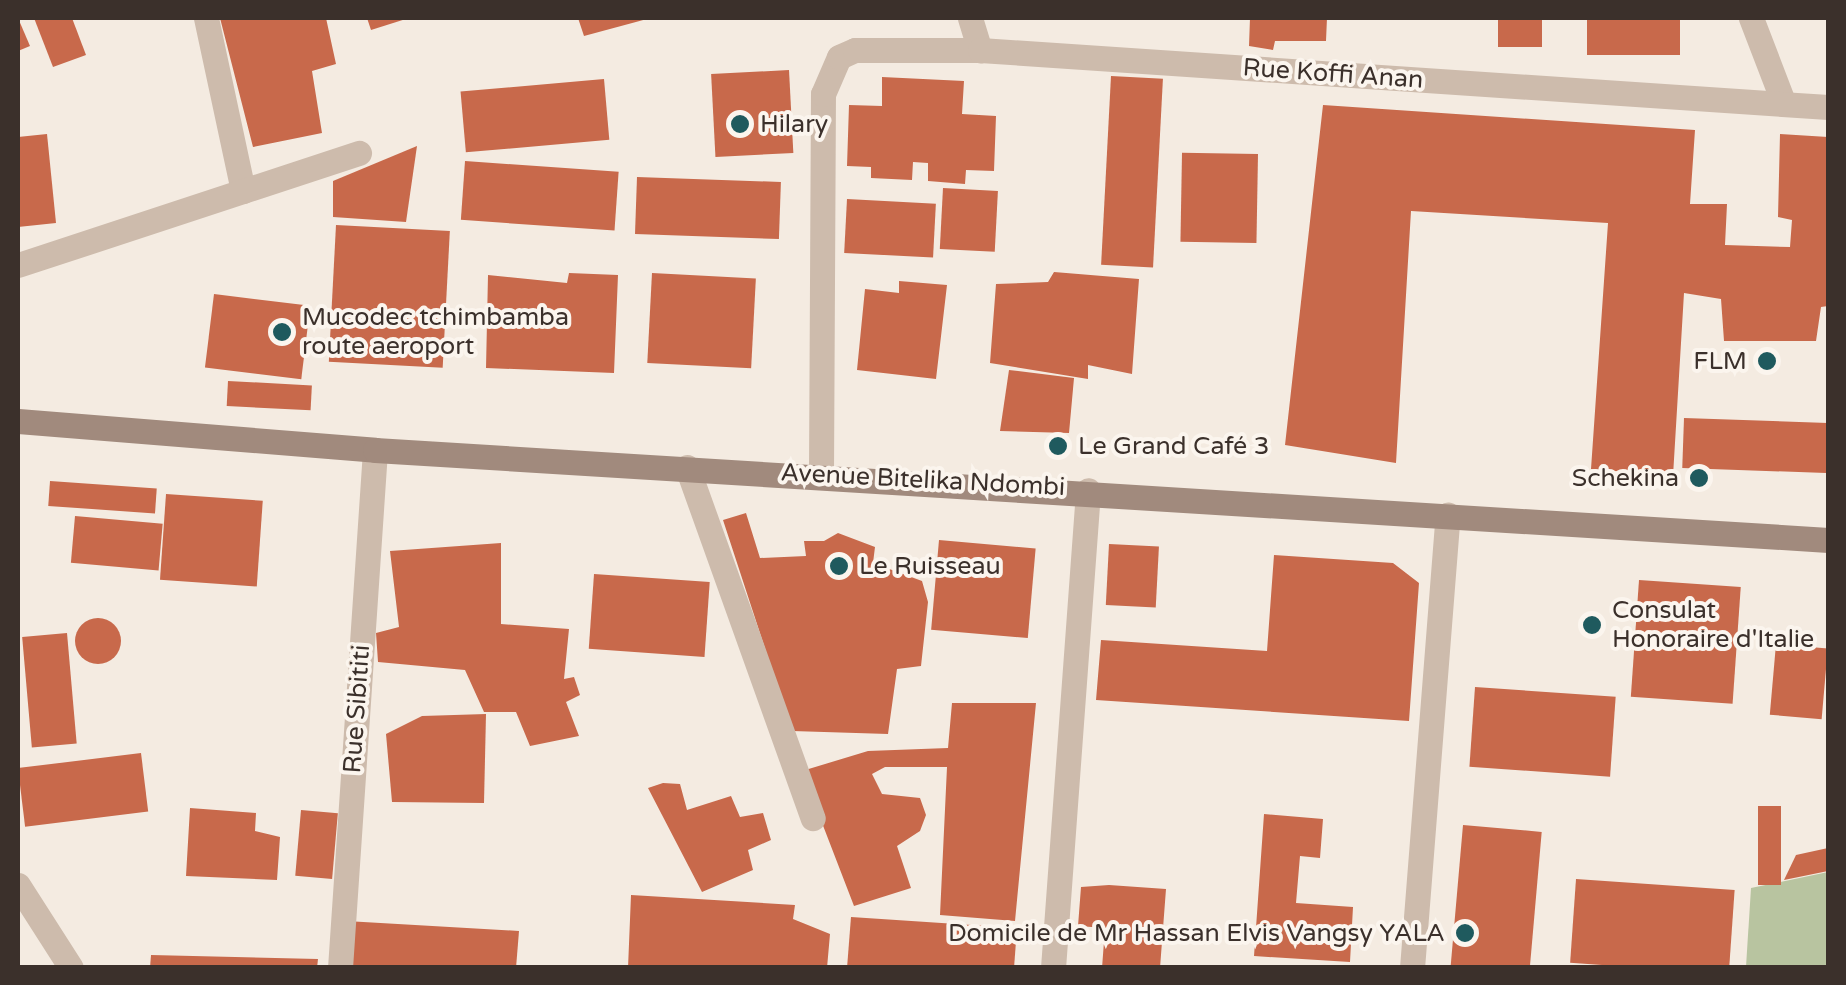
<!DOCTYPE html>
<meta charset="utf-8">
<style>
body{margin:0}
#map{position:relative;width:1846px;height:985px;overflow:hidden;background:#f4ebe1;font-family:"Varela Round",sans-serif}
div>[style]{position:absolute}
.green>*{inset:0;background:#b8c4a0}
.building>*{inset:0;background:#c8694b;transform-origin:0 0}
.round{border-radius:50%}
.street>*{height:25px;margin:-12.5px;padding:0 12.5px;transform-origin:12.5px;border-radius:12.5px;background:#cdbbac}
.secondary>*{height:25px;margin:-12.5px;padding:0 12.5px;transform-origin:12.5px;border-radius:12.5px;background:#a18a7d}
.dots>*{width:28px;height:28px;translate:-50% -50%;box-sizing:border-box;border:5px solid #fbf5ee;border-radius:50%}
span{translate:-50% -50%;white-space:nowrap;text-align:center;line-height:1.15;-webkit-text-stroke:8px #fbf5ee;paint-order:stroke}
.street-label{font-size:25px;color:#3b302b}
.poi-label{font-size:25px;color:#3b302b}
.left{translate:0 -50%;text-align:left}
.right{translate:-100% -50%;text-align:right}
.frame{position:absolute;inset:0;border:20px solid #3b302b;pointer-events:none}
</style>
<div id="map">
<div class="green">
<div style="clip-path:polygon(1828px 872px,1828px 967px,1746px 967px,1751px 888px)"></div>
</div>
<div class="building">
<div style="clip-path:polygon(18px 18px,30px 46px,18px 51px)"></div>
<div style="clip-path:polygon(34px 18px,72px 18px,86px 55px,53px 67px)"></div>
<div style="clip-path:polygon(220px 18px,326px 18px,336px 64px,312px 71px,322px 133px,253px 147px)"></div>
<div style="clip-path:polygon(367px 18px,409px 18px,371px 30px)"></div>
<div style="clip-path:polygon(578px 18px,647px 18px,647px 19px,584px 36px)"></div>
<div style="clip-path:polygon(1250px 18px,1327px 18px,1326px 41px,1275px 41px,1273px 50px,1249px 46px)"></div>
<div style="left:1498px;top:18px;width:44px;height:29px"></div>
<div style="left:1587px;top:18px;width:93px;height:37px"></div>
<div style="left:789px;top:70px;width:83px;height:78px;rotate:87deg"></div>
<div style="left:1111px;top:76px;width:52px;height:189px;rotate:3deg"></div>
<div style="clip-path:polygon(882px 77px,964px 81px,962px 114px,996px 116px,994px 171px,966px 170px,965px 184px,928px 181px,928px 163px,913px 162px,912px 180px,871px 178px,871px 167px,847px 166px,849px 105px,882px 106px)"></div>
<div style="left:604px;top:79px;width:61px;height:144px;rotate:85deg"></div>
<div style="clip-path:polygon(1323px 105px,1695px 130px,1690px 204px,1727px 204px,1725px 245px,1790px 247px,1792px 220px,1778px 217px,1780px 134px,1828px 137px,1828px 306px,1821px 307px,1816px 341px,1724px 341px,1721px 299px,1684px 293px,1673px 476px,1591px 469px,1608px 223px,1411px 211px,1396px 463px,1285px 445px)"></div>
<div style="clip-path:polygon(47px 134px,56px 223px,18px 227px,18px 137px)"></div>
<div style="clip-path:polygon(417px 146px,406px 222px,333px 217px,333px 181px)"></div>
<div style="left:1258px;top:154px;width:89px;height:76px;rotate:91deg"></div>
<div style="left:465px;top:161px;width:154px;height:59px;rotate:4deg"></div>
<div style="left:637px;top:177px;width:144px;height:57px;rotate:2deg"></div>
<div style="left:943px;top:188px;width:55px;height:61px;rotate:3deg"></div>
<div style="left:847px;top:199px;width:89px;height:54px;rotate:3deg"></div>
<div style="left:336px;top:225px;width:114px;height:137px;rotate:3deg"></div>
<div style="clip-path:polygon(1054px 272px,1139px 279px,1132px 374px,1088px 365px,1088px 379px,990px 363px,996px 284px,1048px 282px)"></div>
<div style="clip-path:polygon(569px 273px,618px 275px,614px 373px,486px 368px,488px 275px,567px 283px)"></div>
<div style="left:652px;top:273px;width:104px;height:90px;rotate:3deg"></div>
<div style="clip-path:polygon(899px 281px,947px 285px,936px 379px,857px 370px,865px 289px,899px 293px)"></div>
<div style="left:214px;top:294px;width:97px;height:74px;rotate:7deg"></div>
<div style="clip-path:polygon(1009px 370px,1074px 378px,1069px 433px,1000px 431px)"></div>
<div style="left:228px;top:381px;width:84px;height:25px;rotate:3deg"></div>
<div style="left:1684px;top:418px;width:144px;height:50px;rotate:2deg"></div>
<div style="left:50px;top:481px;width:107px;height:25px;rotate:4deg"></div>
<div style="left:166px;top:494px;width:97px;height:86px;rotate:4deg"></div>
<div style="clip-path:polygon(746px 513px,760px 558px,806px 556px,804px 541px,824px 541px,838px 533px,875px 547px,873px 563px,922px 581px,928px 602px,921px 666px,897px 669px,888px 734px,792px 731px,723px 520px)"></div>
<div style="left:75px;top:516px;width:88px;height:47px;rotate:5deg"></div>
<div style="left:939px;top:540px;width:97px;height:90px;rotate:5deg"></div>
<div style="clip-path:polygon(501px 543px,501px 624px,569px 629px,564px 679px,574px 677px,580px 695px,566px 702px,579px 736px,530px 746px,516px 712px,484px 712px,465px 670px,378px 662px,376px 633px,399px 627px,390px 551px)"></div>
<div style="left:1109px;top:544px;width:50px;height:61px;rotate:3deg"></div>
<div style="clip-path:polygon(1274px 555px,1393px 563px,1419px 583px,1409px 721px,1096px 700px,1101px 640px,1267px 651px)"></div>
<div style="left:594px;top:574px;width:116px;height:75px;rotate:4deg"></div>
<div style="left:1639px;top:580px;width:102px;height:117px;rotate:4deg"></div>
<div class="round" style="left:75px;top:618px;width:46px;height:46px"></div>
<div style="left:67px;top:633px;width:111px;height:45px;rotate:85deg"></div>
<div style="left:1776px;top:644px;width:52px;height:71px;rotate:5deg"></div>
<div style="left:1475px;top:687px;width:141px;height:80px;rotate:4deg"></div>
<div style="clip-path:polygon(952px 703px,1036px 703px,1015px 921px,940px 915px,947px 767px,885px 767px,872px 774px,882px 794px,920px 798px,926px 815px,920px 831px,897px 846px,911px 888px,854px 906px,802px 771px,868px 751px,948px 748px)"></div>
<div style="clip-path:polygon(486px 714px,484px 803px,392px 802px,386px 734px,422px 716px)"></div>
<div style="left:141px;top:753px;width:59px;height:124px;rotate:83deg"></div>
<div style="clip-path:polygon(663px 783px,680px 784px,687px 810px,731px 796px,740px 817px,763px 813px,771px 840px,748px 850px,753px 870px,702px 892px,648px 788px)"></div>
<div style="left:1758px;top:806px;width:23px;height:79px"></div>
<div style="clip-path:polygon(190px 808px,256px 813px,255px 831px,280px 837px,277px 880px,186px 876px)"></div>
<div style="left:301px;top:810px;width:37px;height:66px;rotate:5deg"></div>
<div style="clip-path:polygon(1264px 814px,1323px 819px,1320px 858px,1300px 856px,1296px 903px,1353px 907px,1350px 962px,1254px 956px)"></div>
<div style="left:1463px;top:825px;width:79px;height:143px;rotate:5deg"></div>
<div style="clip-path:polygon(1828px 848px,1828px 871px,1784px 880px,1796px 855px)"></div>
<div style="left:1576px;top:879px;width:159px;height:84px;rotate:4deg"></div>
<div style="clip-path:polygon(1109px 885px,1166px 889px,1160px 968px,1102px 968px,1105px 928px,1078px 926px,1081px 887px)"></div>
<div style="clip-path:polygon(631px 895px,795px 905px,793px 919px,830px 934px,827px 968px,628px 968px)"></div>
<div style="clip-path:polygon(851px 917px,1017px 928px,1014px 968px,847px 968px)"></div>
<div style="clip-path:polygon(346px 921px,519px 931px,516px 968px,343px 968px)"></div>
<div style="clip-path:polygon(151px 955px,318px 959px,317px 968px,150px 968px)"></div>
</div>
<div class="street">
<div style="left:206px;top:18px;width:177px;rotate:77.9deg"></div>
<div style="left:970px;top:18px;width:34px;rotate:73deg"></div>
<div style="left:1751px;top:18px;width:92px;rotate:69deg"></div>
<div style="left:18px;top:265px;width:359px;rotate:-18.2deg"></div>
<div style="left:687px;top:467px;width:373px;rotate:70.3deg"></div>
<div style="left:821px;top:473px;width:379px;rotate:-89.7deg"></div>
<div style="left:823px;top:94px;width:40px;rotate:-66.6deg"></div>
<div style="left:839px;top:57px;width:17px;rotate:-24deg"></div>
<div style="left:855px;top:50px;width:125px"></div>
<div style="left:980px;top:50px;width:850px;rotate:3.85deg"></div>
<div style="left:18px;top:885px;width:98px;rotate:57.4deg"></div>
<div style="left:340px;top:968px;width:519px;rotate:-86.13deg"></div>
<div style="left:1053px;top:968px;width:479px;rotate:-85.8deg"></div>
<div style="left:1412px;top:968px;width:455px;rotate:-85.5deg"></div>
</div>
<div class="secondary">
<div style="left:18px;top:421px;width:358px;rotate:4.6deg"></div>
<div style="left:375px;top:450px;width:1456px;rotate:3.54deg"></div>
</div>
<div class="dots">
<div style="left:740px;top:124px;background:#1f5a5e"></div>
<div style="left:282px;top:332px;background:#1f5a5e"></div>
<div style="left:1767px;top:361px;background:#1f5a5e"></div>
<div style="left:1058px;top:446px;background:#1f5a5e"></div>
<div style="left:1699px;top:478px;background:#1f5a5e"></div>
<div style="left:839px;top:566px;background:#1f5a5e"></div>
<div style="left:1592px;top:625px;background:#1f5a5e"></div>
<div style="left:1465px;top:933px;background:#1f5a5e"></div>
</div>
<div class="street-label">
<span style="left:1333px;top:74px;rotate:4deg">Rue Koffi Anan</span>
<span style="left:923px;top:480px;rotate:3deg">Avenue Bitelika Ndombi</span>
<span style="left:357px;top:709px;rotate:-86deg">Rue Sibititi</span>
</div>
<div class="poi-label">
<span class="left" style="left:760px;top:124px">Hilary</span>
<span class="left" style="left:302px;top:332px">Mucodec tchimbamba<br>route aeroport</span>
<span class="right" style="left:1747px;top:361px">FLM</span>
<span class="left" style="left:1078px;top:446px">Le Grand Café 3</span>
<span class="right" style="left:1679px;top:478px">Schekina</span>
<span class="left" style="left:859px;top:566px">Le Ruisseau</span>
<span class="left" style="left:1612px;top:625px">Consulat<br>Honoraire d'Italie</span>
<span class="right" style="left:1445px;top:933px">Domicile de Mr Hassan Elvis Vangsy YALA</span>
</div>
<div class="frame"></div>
</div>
